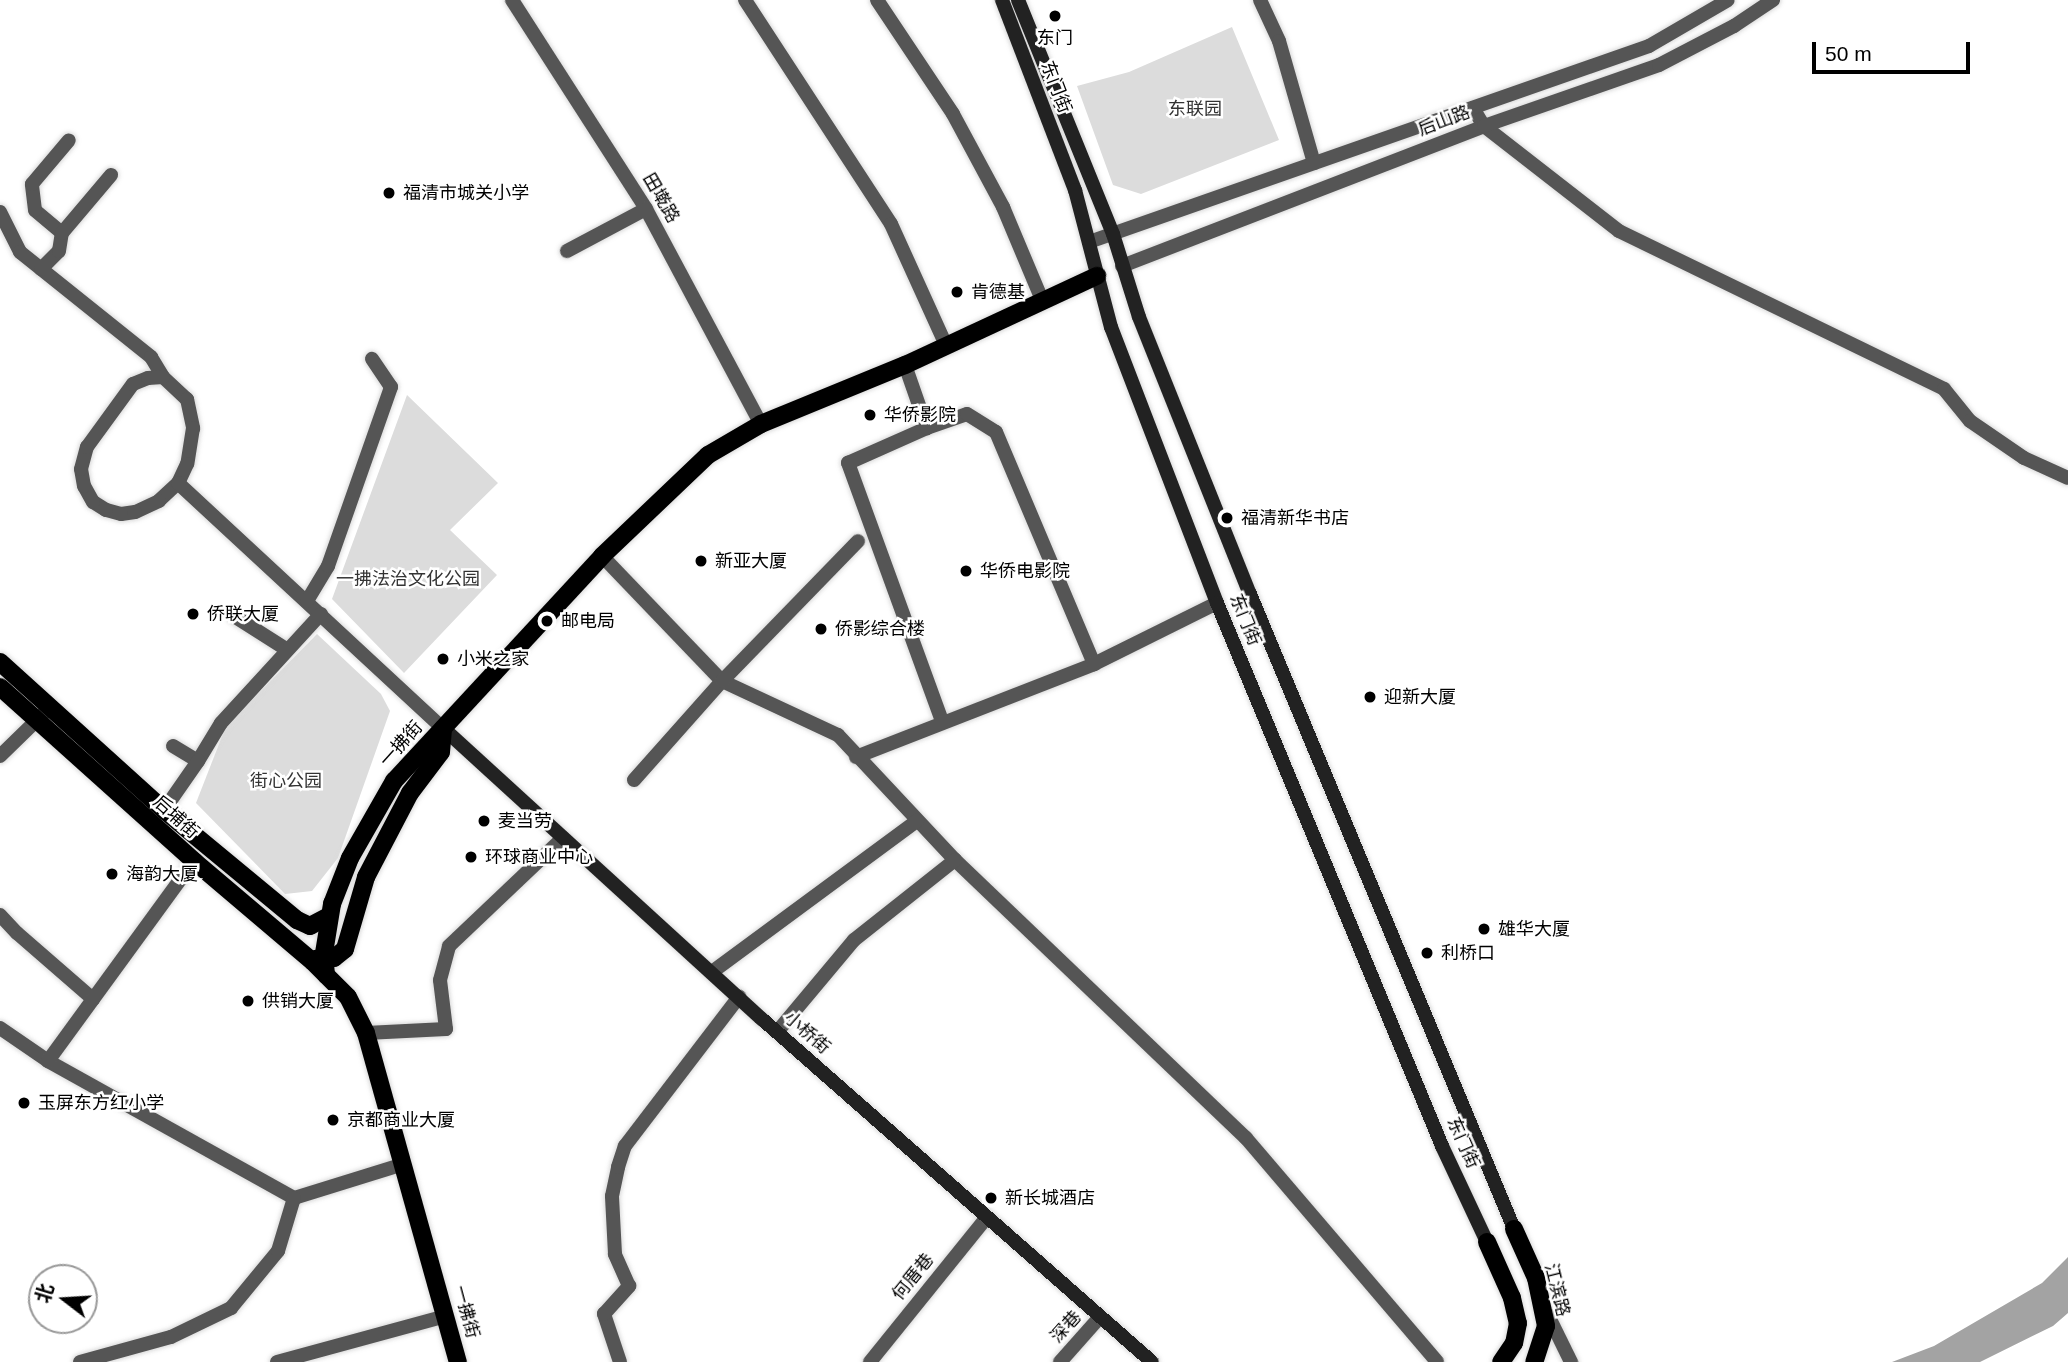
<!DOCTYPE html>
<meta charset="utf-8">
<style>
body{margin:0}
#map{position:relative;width:2068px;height:1362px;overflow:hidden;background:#fff;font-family:Helvetica,"Noto Sans SC",sans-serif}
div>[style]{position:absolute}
.green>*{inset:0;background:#dcdcdc}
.water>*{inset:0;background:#a3a3a3}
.roads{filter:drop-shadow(0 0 2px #dbdbdb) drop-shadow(0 0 2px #dbdbdb)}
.street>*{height:14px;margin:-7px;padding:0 7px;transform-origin:7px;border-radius:7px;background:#555}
.secondary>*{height:14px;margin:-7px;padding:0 7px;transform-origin:7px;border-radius:7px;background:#222}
.primary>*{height:18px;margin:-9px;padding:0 9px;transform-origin:9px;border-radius:9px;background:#000}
.dots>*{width:19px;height:19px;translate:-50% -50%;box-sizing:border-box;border:4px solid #fff;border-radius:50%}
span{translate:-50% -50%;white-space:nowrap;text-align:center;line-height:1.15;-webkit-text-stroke:5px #fff;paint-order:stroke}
.poi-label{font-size:18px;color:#000}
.left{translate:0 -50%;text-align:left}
.street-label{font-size:18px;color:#000}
.park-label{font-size:18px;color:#333}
.north{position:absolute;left:28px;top:1264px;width:70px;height:70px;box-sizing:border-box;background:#fff;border:2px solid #999;border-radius:50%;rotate:287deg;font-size:19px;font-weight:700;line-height:28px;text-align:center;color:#000}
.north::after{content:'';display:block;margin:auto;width:24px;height:32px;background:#000;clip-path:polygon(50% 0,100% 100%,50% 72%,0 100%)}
.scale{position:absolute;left:1812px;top:42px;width:158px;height:32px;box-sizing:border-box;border:4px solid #000;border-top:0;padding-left:9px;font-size:21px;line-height:24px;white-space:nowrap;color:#000;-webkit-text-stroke:5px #fff;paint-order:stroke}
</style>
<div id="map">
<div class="green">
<div style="clip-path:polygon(1232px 27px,1279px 140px,1141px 194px,1113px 185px,1077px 86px,1129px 72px)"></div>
<div style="clip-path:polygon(407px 395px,498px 483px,450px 530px,497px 575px,404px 673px,332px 599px)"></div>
<div style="clip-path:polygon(317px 634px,381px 694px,390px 711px,338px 858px,312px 891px,285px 894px,196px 803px,226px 726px)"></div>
</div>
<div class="water">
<div style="clip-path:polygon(2068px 1257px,2068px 1313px,2053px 1326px,1980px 1362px,1892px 1362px,1934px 1346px,2042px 1283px)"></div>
</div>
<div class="roads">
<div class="street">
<div style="left:512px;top:0;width:248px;rotate:57.3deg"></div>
<div style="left:646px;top:209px;width:244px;rotate:61.9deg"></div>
<div style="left:745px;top:0;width:267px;rotate:56.9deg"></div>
<div style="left:891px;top:224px;width:133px;rotate:65.6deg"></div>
<div style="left:877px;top:0;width:137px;rotate:56.3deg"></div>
<div style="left:953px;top:114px;width:106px;rotate:61.7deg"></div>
<div style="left:1003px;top:207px;width:103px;rotate:67.2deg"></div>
<div style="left:1260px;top:0;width:45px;rotate:65.1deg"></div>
<div style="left:1279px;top:41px;width:127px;rotate:74deg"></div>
<div style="left:1473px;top:108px;width:21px;rotate:59deg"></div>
<div style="left:1484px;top:126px;width:171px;rotate:37.9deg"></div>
<div style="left:1619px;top:231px;width:361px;rotate:25.9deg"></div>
<div style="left:1944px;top:389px;width:41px;rotate:50.9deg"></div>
<div style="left:1970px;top:421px;width:65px;rotate:34.4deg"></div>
<div style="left:2024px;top:458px;width:48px;rotate:24.4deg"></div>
<div style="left:0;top:212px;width:45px;rotate:63.4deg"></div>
<div style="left:20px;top:252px;width:168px;rotate:38.7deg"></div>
<div style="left:151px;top:357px;width:23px;rotate:59deg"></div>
<div style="left:163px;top:377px;width:33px;rotate:43deg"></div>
<div style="left:187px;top:399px;width:30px;rotate:78deg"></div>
<div style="left:193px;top:428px;width:36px;rotate:99deg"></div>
<div style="left:187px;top:464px;width:21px;rotate:115deg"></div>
<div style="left:178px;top:483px;width:26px;rotate:137deg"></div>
<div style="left:159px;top:501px;width:26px;rotate:155deg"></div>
<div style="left:135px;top:512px;width:14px;rotate:172deg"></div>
<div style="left:121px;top:514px;width:16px;rotate:-165deg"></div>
<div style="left:106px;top:510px;width:15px;rotate:-148deg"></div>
<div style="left:93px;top:502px;width:18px;rotate:-119deg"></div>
<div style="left:84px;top:486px;width:17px;rotate:-100deg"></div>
<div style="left:81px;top:469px;width:23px;rotate:-75deg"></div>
<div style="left:87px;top:447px;width:78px;rotate:-53.9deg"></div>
<div style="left:133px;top:384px;width:16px;rotate:-22deg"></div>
<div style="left:148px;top:378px;width:15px;rotate:-4deg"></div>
<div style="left:62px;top:233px;width:35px;rotate:-140deg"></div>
<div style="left:35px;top:210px;width:26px;rotate:-97deg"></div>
<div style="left:32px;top:184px;width:57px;rotate:-49.9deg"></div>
<div style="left:1089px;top:242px;width:593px;rotate:-19.29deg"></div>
<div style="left:1649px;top:46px;width:91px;rotate:-30.2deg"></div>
<div style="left:567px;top:251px;width:89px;rotate:-28deg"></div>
<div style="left:1122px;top:266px;width:388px;rotate:-21.1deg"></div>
<div style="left:1484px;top:126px;width:185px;rotate:-19.2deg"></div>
<div style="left:1659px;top:65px;width:85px;rotate:-27.5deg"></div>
<div style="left:1734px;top:26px;width:47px;rotate:-33.7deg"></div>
<div style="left:41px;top:269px;width:25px;rotate:-45deg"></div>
<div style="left:59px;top:251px;width:18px;rotate:-81deg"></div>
<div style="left:62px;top:233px;width:76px;rotate:-49.8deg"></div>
<div style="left:905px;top:365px;width:67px;rotate:70.8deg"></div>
<div style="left:178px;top:483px;width:361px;rotate:42.8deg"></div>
<div style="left:602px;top:556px;width:173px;rotate:46.2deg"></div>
<div style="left:722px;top:681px;width:128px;rotate:25deg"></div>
<div style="left:838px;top:735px;width:171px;rotate:46.9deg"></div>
<div style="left:955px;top:860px;width:402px;rotate:43.7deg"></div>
<div style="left:1246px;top:1138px;width:294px;rotate:49.5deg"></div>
<div style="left:307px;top:601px;width:41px;rotate:-59deg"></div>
<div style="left:328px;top:566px;width:190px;rotate:-70.6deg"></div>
<div style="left:391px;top:387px;width:34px;rotate:-124deg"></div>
<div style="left:234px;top:616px;width:62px;rotate:32.4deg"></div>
<div style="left:942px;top:721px;width:275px;rotate:-110deg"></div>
<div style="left:848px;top:463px;width:86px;rotate:-23.9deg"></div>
<div style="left:927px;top:428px;width:42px;rotate:-19.3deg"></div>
<div style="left:967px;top:414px;width:34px;rotate:32deg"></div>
<div style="left:996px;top:432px;width:252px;rotate:67.1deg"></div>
<div style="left:173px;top:746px;width:29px;rotate:31deg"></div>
<div style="left:198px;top:761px;width:44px;rotate:-58.8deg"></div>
<div style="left:221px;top:723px;width:148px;rotate:-47.5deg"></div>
<div style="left:0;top:756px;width:62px;rotate:-44.3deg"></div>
<div style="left:856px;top:757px;width:256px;rotate:-21.3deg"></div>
<div style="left:1094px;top:664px;width:137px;rotate:-26.4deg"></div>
<div style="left:634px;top:780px;width:132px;rotate:-48.4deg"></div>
<div style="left:722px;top:681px;width:195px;rotate:-45.8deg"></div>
<div style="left:164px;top:810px;width:60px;rotate:-55.2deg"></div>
<div style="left:0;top:915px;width:25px;rotate:47deg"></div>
<div style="left:17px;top:933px;width:101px;rotate:41deg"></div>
<div style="left:712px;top:972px;width:255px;rotate:-36.4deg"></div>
<div style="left:0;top:1028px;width:58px;rotate:34.5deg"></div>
<div style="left:48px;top:1061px;width:282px;rotate:29.1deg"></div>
<div style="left:294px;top:1198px;width:115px;rotate:-17.2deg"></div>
<div style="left:777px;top:1032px;width:120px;rotate:-50.1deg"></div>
<div style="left:854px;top:940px;width:129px;rotate:-38.4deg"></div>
<div style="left:366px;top:1033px;width:80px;rotate:-2.9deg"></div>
<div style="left:446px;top:1029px;width:49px;rotate:-97deg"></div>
<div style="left:440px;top:980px;width:35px;rotate:-75deg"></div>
<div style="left:449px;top:946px;width:157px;rotate:-43.5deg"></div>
<div style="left:48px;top:1061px;width:248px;rotate:-53.9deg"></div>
<div style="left:1547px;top:1313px;width:55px;rotate:63.9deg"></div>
<div style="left:80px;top:1362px;width:94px;rotate:-15.4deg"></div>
<div style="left:171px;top:1337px;width:67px;rotate:-25.8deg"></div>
<div style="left:231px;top:1308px;width:74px;rotate:-50.5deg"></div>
<div style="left:278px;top:1251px;width:55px;rotate:-73.2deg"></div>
<div style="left:277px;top:1362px;width:175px;rotate:-15.2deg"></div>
<div style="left:620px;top:1362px;width:51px;rotate:-108.4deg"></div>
<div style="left:604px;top:1314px;width:38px;rotate:-48deg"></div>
<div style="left:629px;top:1286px;width:35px;rotate:-114deg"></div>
<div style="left:615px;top:1254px;width:58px;rotate:-93deg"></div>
<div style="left:612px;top:1196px;width:30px;rotate:-78deg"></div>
<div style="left:618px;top:1167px;width:22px;rotate:-72deg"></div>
<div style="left:625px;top:1146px;width:188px;rotate:-52.6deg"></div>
<div style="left:870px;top:1362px;width:186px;rotate:-51.1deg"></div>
<div style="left:1060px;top:1362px;width:60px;rotate:-48.4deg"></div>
</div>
<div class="secondary">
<div style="left:1002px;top:0;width:204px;rotate:69deg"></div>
<div style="left:1075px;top:190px;width:142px;rotate:75.3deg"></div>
<div style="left:1111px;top:327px;width:296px;rotate:69deg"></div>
<div style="left:1217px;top:603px;width:588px;rotate:67.49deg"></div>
<div style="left:1442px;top:1146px;width:106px;rotate:64.9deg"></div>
<div style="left:1018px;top:0;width:253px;rotate:67.9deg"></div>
<div style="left:1113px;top:234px;width:87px;rotate:72.6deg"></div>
<div style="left:1139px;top:317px;width:298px;rotate:68.2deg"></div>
<div style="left:1250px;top:594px;width:688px;rotate:67.42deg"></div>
<div style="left:443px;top:728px;width:432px;rotate:42.4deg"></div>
<div style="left:762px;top:1019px;width:519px;rotate:41.33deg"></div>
</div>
<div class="primary">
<div style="left:0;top:662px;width:221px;rotate:42.1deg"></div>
<div style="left:164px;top:810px;width:173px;rotate:39.6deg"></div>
<div style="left:297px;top:920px;width:14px;rotate:25deg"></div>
<div style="left:310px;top:926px;width:21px;rotate:-28deg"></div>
<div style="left:0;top:687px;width:261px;rotate:41.9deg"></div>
<div style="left:194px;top:861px;width:156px;rotate:40.3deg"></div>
<div style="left:313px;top:962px;width:49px;rotate:45deg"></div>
<div style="left:348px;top:997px;width:40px;rotate:63.4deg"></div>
<div style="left:366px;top:1033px;width:342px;rotate:74.4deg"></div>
<div style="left:315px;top:959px;width:19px;rotate:-3deg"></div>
<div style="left:334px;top:958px;width:14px;rotate:-39deg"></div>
<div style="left:345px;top:949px;width:75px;rotate:-73.7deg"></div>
<div style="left:366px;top:877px;width:95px;rotate:-62.4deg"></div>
<div style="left:410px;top:793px;width:51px;rotate:-52.9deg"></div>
<div style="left:441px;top:752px;width:24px;rotate:-85deg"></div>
<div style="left:326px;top:975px;width:22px;rotate:-95deg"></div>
<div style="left:324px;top:953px;width:50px;rotate:-80.7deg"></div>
<div style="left:332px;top:904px;width:49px;rotate:-68.6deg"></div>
<div style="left:350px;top:858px;width:89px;rotate:-60.3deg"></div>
<div style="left:394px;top:781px;width:306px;rotate:-47.2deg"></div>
<div style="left:602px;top:556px;width:146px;rotate:-43.6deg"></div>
<div style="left:708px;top:455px;width:61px;rotate:-30.3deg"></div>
<div style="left:761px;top:424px;width:156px;rotate:-22.3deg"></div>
<div style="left:905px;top:365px;width:212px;rotate:-24.9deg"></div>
<div style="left:1514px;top:1229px;width:54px;rotate:65.8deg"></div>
<div style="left:1536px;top:1278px;width:49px;rotate:78.2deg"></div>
<div style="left:1546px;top:1326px;width:38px;rotate:108deg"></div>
<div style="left:1487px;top:1242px;width:61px;rotate:65.9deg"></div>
<div style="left:1512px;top:1298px;width:26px;rotate:77deg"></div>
<div style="left:1518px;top:1323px;width:20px;rotate:101deg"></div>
<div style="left:1514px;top:1343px;width:23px;rotate:124deg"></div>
</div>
</div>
<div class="dots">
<div style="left:1055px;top:16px;background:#000"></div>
<div style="left:389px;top:193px;background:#000"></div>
<div style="left:957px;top:292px;background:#000"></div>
<div style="left:870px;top:415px;background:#000"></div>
<div style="left:1227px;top:518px;background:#000"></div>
<div style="left:701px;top:561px;background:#000"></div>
<div style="left:966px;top:571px;background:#000"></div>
<div style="left:193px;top:614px;background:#000"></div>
<div style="left:547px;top:621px;background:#000"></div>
<div style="left:821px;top:629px;background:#000"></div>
<div style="left:443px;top:659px;background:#000"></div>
<div style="left:1370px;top:697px;background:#000"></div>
<div style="left:484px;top:821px;background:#000"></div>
<div style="left:471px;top:857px;background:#000"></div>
<div style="left:112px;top:874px;background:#000"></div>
<div style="left:1484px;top:929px;background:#000"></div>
<div style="left:1427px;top:953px;background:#000"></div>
<div style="left:248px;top:1001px;background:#000"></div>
<div style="left:24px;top:1103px;background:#000"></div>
<div style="left:333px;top:1120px;background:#000"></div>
<div style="left:991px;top:1198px;background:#000"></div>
</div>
<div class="poi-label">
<span style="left:1055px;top:38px">东门</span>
<span class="left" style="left:403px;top:193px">福清市城关小学</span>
<span class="left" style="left:971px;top:292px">肯德基</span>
<span class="left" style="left:884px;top:415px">华侨影院</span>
<span class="left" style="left:1241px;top:518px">福清新华书店</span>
<span class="left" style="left:715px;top:561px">新亚大厦</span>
<span class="left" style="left:980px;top:571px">华侨电影院</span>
<span class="left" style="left:207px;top:614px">侨联大厦</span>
<span class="left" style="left:561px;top:621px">邮电局</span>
<span class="left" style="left:835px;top:629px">侨影综合楼</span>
<span class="left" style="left:457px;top:659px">小米之家</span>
<span class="left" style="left:1384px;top:697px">迎新大厦</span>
<span class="left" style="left:498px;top:821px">麦当劳</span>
<span class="left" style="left:485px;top:857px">环球商业中心</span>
<span class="left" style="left:126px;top:874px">海韵大厦</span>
<span class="left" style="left:1498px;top:929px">雄华大厦</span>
<span class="left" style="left:1441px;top:953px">利桥口</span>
<span class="left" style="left:262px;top:1001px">供销大厦</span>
<span class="left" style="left:38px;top:1103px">玉屏东方红小学</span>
<span class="left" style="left:347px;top:1120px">京都商业大厦</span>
<span class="left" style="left:1005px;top:1198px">新长城酒店</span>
</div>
<div class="street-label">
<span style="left:1056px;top:87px;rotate:69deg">东门街</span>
<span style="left:1444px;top:121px;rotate:-21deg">后山路</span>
<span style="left:661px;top:198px;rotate:60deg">田墘路</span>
<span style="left:1245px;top:620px;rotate:68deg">东门街</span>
<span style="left:401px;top:744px;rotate:-48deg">一拂街</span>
<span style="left:176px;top:817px;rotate:42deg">后埔街</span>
<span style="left:807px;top:1033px;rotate:41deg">小桥街</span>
<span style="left:1463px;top:1143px;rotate:66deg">东门街</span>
<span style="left:913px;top:1277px;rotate:-51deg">何厝巷</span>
<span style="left:1557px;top:1290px;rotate:76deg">江滨路</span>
<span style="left:466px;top:1312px;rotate:75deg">一拂街</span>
<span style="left:1066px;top:1327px;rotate:-48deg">深巷</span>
</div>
<div class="park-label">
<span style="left:1195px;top:109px">东联园</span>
<span style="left:408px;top:579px">一拂法治文化公园</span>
<span style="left:286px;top:781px">街心公园</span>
</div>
<div class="north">北</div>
<div class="scale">50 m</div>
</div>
